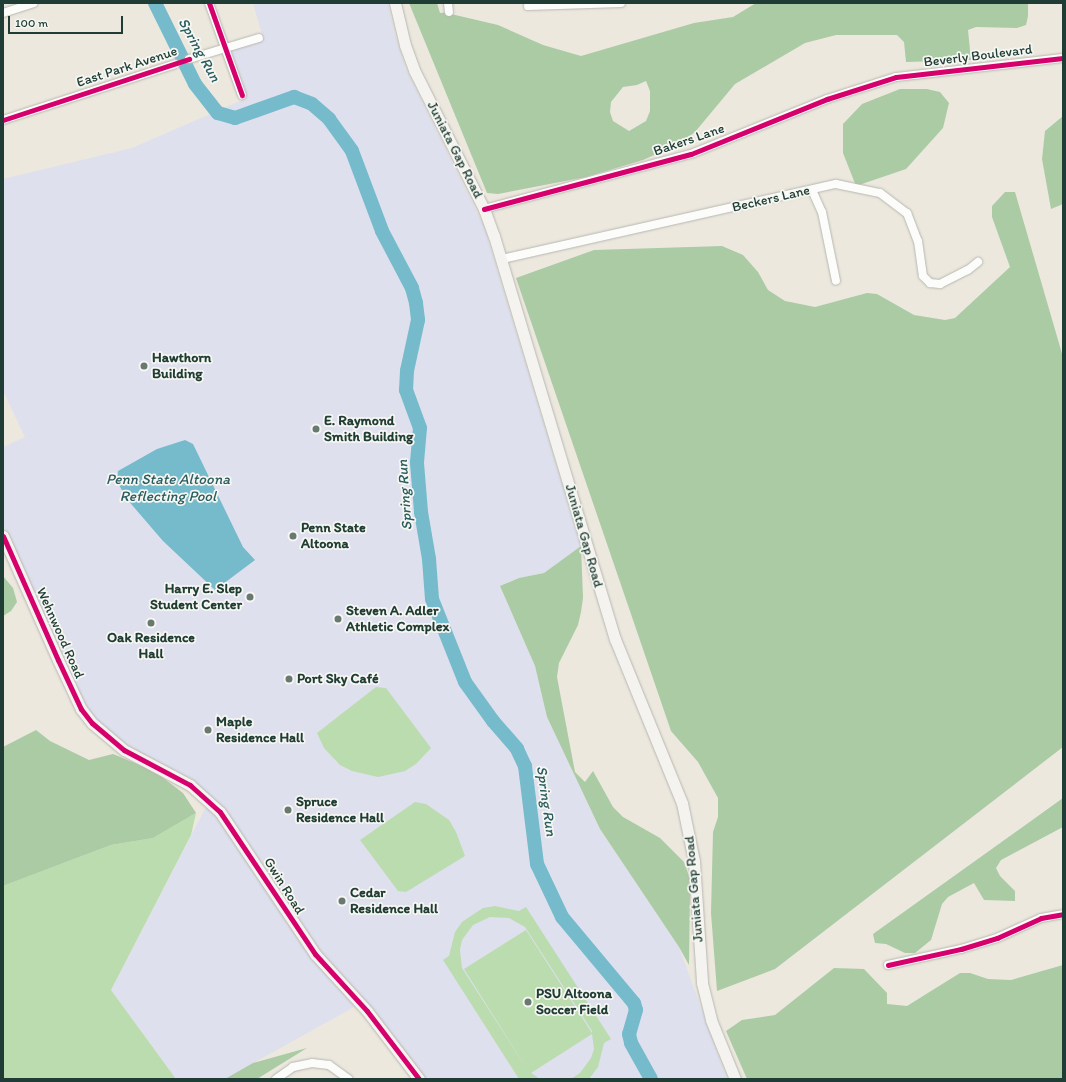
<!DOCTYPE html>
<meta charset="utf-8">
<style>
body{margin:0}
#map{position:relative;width:1066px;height:1082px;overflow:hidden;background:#ece8de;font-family:Itim,sans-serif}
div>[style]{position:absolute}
.built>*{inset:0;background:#dee0ed}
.green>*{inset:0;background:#bbdcaf}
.forest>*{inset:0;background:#abcba4}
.water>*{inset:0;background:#76bbcb}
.river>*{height:14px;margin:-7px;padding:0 7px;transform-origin:7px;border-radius:7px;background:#76bbcb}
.roads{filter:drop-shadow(0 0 1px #b7b7b0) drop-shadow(0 0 1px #b7b7b0)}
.street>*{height:8px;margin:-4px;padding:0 4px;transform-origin:4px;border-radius:4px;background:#fcfcfa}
.secondary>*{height:11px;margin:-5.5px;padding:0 5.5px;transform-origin:5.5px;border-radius:5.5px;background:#f5f3ef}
.cycleway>*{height:5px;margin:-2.5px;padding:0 2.5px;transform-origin:2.5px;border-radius:2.5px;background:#d6006c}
.dots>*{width:11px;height:11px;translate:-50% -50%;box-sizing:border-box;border:2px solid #f6f6f2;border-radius:50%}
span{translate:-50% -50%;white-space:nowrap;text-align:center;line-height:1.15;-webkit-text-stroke:3.5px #f6f6f2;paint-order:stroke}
.street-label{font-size:14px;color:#1f3d34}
.poi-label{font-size:14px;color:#1f3d34;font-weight:700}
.left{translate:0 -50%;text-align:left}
.right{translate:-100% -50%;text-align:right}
.water-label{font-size:15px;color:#2a5d5f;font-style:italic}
.frame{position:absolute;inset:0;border:4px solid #1f3d34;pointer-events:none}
.scale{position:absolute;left:8px;top:16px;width:115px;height:18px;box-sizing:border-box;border:2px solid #1f3d34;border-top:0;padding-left:5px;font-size:12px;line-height:14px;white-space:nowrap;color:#1f3d34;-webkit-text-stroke:3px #f6f6f2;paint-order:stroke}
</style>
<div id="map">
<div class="built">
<div style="clip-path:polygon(253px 3px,388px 3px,395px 34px,406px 69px,484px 226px,581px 546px,544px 573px,519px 578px,500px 586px,535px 666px,547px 717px,600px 829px,679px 947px,727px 1079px,422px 1079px,363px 1002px,225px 1079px,176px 1079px,111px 990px,210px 799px,134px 753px,89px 714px,55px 644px,3px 526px,3px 447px,25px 437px,3px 391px,3px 179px,132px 148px,247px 98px,231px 50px,263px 38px)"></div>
</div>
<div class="green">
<div style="clip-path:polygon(376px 687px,386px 688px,431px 748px,416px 764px,405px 771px,378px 777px,352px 771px,340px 765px,324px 748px,317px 733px)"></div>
<div style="clip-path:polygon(415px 802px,426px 804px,449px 820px,456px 832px,465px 856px,406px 892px,398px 891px,360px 840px)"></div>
<div style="clip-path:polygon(196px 813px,191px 835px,111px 990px,176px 1079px,3px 1079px,3px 886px,111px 845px,153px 838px)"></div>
<div style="clip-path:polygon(evenodd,495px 906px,519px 911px,526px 907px,611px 1039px,604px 1043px,598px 1067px,589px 1079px,571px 1079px,580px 1073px,591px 1058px,594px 1049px,592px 1034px,531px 1073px,540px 1079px,519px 1079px,443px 960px,449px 956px,455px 932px,462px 922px,483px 908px,495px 906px,490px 917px,509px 918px,525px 927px,592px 1031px,592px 1033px,526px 930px,464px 969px,529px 1072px,462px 968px,460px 950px,462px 940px,473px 925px,490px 917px)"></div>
</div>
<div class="forest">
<div style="clip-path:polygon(evenodd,409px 3px,437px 3px,440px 13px,449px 12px,451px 14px,498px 25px,543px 45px,581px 56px,694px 23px,733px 17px,756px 3px,1028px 3px,1028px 16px,1026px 25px,1017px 28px,976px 27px,968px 30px,971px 60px,906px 62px,904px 42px,897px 35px,836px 35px,805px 43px,735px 84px,695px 132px,679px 144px,643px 160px,586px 177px,498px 194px,487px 193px,409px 3px,646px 81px,650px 91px,650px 111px,646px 121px,629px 131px,613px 121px,610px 112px,611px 102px,623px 87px,637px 85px,646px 81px)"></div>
<div style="clip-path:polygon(900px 89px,927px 89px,940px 92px,949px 103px,943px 128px,906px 169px,856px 186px,843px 153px,843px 124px,862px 104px)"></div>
<div style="clip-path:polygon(1063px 116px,1063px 204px,1051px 209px,1042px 159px,1045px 131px)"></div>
<div style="clip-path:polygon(1005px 192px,1015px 192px,1063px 357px,1063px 747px,775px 969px,717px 991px,711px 913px,713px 832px,718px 817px,718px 798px,698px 762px,671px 731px,516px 278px,594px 250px,722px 246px,743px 255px,758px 272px,768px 290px,785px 301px,815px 307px,867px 293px,877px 294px,914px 315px,945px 320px,955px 318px,1010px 267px,992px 217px,992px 206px)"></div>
<div style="clip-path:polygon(581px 546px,583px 598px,581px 612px,578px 625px,559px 663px,557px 677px,575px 772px,585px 782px,593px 771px,613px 807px,623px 817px,660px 838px,684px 862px,689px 876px,690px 890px,689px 965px,679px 947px,600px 829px,547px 717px,535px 666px,500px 586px,519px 578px,544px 573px)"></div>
<div style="clip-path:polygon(3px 576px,13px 588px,17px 602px,11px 611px,3px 616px)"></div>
<div style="clip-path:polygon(36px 730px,50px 741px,89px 760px,113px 754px,154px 771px,183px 793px,196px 813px,153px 838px,111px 845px,3px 886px,3px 747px)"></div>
<div style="clip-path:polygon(1063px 798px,1063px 827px,1001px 860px,996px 868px,1000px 876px,1015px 891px,1015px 901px,984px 900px,974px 883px,948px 897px,942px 904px,931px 940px,915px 953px,905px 953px,886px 944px,875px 943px,873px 934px)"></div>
<div style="clip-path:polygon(1063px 965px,1063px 1079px,747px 1079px,726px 1031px,742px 1020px,775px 1015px,834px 968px,864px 969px,887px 993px,887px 1004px,907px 1006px,960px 973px,970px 973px,988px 979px,1011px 980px)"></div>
<div style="clip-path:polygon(307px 1048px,257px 1079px,225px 1079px,253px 1063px)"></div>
</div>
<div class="water">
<div style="clip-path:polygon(185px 440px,193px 444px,243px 547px,255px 560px,215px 590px,163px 541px,126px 498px,117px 481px,118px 471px,157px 449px)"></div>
</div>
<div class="river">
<div style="left:155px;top:3px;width:90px;rotate:63.7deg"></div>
<div style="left:195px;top:84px;width:37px;rotate:52deg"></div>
<div style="left:218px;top:113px;width:18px;rotate:16deg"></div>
<div style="left:235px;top:118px;width:63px;rotate:-19.6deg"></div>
<div style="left:294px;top:97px;width:19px;rotate:21deg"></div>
<div style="left:312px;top:104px;width:23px;rotate:41deg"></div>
<div style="left:329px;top:119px;width:39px;rotate:54deg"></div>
<div style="left:352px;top:151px;width:85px;rotate:69.4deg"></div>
<div style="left:382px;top:231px;width:64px;rotate:62.2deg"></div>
<div style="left:412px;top:288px;width:16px;rotate:75deg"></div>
<div style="left:416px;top:303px;width:17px;rotate:83deg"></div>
<div style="left:418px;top:320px;width:52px;rotate:102.2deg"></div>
<div style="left:407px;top:371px;width:19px;rotate:93deg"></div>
<div style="left:406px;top:390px;width:40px;rotate:69.8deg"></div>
<div style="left:420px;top:428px;width:35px;rotate:95deg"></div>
<div style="left:417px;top:463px;width:49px;rotate:85.3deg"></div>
<div style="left:421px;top:512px;width:48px;rotate:80.3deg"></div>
<div style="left:429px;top:559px;width:40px;rotate:85.7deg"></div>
<div style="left:432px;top:599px;width:89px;rotate:68.3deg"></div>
<div style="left:465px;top:682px;width:48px;rotate:54.3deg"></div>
<div style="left:493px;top:721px;width:37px;rotate:49deg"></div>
<div style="left:517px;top:749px;width:19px;rotate:65deg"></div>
<div style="left:525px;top:766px;width:99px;rotate:83deg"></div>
<div style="left:537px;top:864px;width:59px;rotate:64.7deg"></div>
<div style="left:562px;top:917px;width:112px;rotate:50.1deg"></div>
<div style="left:634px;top:1003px;width:7px;rotate:74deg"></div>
<div style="left:636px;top:1010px;width:25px;rotate:106deg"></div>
<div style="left:629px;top:1034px;width:9px;rotate:77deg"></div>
<div style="left:631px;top:1043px;width:41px;rotate:60.9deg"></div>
</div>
<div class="roads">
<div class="street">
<div style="left:209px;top:3px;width:98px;rotate:70.3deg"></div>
<div style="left:448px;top:3px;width:9px;rotate:84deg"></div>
<div style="left:528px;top:6px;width:93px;rotate:-1.8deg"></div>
<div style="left:3px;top:13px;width:32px;rotate:-18deg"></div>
<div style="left:189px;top:59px;width:73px;rotate:-16.7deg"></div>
<div style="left:3px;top:120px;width:181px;rotate:-18deg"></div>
<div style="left:812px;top:190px;width:24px;rotate:66deg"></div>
<div style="left:822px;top:212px;width:70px;rotate:78.5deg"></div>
<div style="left:484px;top:209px;width:214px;rotate:-14.9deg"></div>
<div style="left:691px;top:154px;width:147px;rotate:-22deg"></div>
<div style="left:827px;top:99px;width:72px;rotate:-17.7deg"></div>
<div style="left:896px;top:77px;width:168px;rotate:-6.5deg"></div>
<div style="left:502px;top:259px;width:342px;rotate:-12.7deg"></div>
<div style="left:836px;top:184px;width:45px;rotate:11.6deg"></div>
<div style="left:880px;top:193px;width:34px;rotate:37deg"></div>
<div style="left:907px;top:213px;width:30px;rotate:69deg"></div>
<div style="left:918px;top:241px;width:35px;rotate:82deg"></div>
<div style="left:923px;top:276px;width:10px;rotate:45deg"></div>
<div style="left:930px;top:283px;width:10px;rotate:6deg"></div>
<div style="left:940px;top:284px;width:31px;rotate:-27deg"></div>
<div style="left:968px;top:270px;width:13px;rotate:-39deg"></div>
<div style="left:888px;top:965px;width:75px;rotate:-12.4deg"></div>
<div style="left:961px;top:949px;width:38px;rotate:-17deg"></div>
<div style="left:997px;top:938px;width:48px;rotate:-24.4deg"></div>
<div style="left:1041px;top:918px;width:22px;rotate:-10deg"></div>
<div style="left:276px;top:1079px;width:21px;rotate:-35deg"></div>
<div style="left:293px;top:1067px;width:19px;rotate:-12deg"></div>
<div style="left:312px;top:1063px;width:17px;rotate:7deg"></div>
<div style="left:329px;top:1065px;width:24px;rotate:36deg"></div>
</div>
<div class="secondary">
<div style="left:395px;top:3px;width:43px;rotate:76.6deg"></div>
<div style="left:405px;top:45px;width:27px;rotate:70deg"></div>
<div style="left:414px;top:70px;width:156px;rotate:63.3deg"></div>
<div style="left:484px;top:209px;width:29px;rotate:70deg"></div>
<div style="left:494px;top:236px;width:421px;rotate:73.3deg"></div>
<div style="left:615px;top:639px;width:177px;rotate:67.8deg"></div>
<div style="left:682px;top:803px;width:59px;rotate:78.3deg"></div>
<div style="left:694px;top:861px;width:122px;rotate:86.2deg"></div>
<div style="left:702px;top:983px;width:38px;rotate:76deg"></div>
<div style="left:711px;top:1020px;width:64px;rotate:67.9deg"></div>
<div style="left:3px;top:536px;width:136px;rotate:66.1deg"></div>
<div style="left:58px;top:660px;width:54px;rotate:64.9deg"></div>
<div style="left:81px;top:709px;width:18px;rotate:52deg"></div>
<div style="left:92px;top:723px;width:42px;rotate:40.2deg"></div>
<div style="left:124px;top:750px;width:75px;rotate:27.9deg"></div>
<div style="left:190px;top:785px;width:40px;rotate:42deg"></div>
<div style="left:220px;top:812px;width:171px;rotate:56.2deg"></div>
<div style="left:315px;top:954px;width:77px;rotate:47.6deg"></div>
<div style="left:367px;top:1011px;width:86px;rotate:52.6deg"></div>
</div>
</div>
<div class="cycleway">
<div style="left:209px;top:3px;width:98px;rotate:70.3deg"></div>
<div style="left:3px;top:120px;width:196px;rotate:-18.2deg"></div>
<div style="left:484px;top:209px;width:214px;rotate:-14.9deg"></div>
<div style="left:691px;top:154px;width:147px;rotate:-22deg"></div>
<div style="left:827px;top:99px;width:72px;rotate:-17.7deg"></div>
<div style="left:896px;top:77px;width:168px;rotate:-6.5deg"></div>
<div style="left:3px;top:536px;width:136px;rotate:66.1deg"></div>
<div style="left:58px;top:660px;width:54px;rotate:64.9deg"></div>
<div style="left:81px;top:709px;width:18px;rotate:52deg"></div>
<div style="left:92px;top:723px;width:42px;rotate:40.2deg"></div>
<div style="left:124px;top:750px;width:75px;rotate:27.9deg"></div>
<div style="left:190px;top:785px;width:40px;rotate:42deg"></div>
<div style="left:220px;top:812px;width:171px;rotate:56.2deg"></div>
<div style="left:315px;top:954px;width:77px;rotate:47.6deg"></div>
<div style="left:367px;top:1011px;width:86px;rotate:52.6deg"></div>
<div style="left:888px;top:965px;width:75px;rotate:-12.4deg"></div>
<div style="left:961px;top:949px;width:38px;rotate:-17deg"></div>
<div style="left:997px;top:938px;width:48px;rotate:-24.4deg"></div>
<div style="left:1041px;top:918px;width:22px;rotate:-10deg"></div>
</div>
<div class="dots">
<div style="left:144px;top:366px;background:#677970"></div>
<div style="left:316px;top:429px;background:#677970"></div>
<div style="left:293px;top:536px;background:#677970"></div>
<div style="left:250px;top:597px;background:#677970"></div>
<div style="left:338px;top:619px;background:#677970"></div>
<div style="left:151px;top:623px;background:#677970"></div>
<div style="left:289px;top:679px;background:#677970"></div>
<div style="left:208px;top:730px;background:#677970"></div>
<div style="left:288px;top:810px;background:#677970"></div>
<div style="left:342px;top:901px;background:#677970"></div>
<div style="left:528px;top:1002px;background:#677970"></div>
</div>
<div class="street-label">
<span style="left:978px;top:56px;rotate:-7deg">Beverly Boulevard</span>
<span style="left:127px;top:67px;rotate:-18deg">East Park Avenue</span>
<span style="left:689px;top:140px;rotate:-19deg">Bakers Lane</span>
<span style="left:455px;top:150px;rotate:63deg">Juniata Gap Road</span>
<span style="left:771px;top:199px;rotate:-13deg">Beckers Lane</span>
<span style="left:584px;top:536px;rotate:74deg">Juniata Gap Road</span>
<span style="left:60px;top:633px;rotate:66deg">Wehnwood Road</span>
<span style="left:284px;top:886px;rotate:58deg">Gwin Road</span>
<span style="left:694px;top:889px;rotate:-95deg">Juniata Gap Road</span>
</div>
<div class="poi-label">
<span class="left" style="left:152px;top:366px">Hawthorn<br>Building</span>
<span class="left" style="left:324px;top:429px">E. Raymond<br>Smith Building</span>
<span class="left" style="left:301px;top:536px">Penn State<br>Altoona</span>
<span class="right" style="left:242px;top:597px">Harry E. Slep<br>Student Center</span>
<span class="left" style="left:346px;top:619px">Steven A. Adler<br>Athletic Complex</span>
<span style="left:151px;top:646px">Oak Residence<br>Hall</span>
<span class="left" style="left:297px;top:679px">Port Sky Café</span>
<span class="left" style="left:216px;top:730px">Maple<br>Residence Hall</span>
<span class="left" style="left:296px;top:810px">Spruce<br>Residence Hall</span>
<span class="left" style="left:350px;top:901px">Cedar<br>Residence Hall</span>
<span class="left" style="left:536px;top:1002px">PSU Altoona<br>Soccer Field</span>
</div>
<div class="water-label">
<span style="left:199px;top:50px;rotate:61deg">Spring Run</span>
<span style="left:168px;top:488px">Penn State Altoona<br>Reflecting Pool</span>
<span style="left:405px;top:495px;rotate:-94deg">Spring Run</span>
<span style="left:546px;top:801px;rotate:82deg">Spring Run</span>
</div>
<div class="frame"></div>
<div class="scale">100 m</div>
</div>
